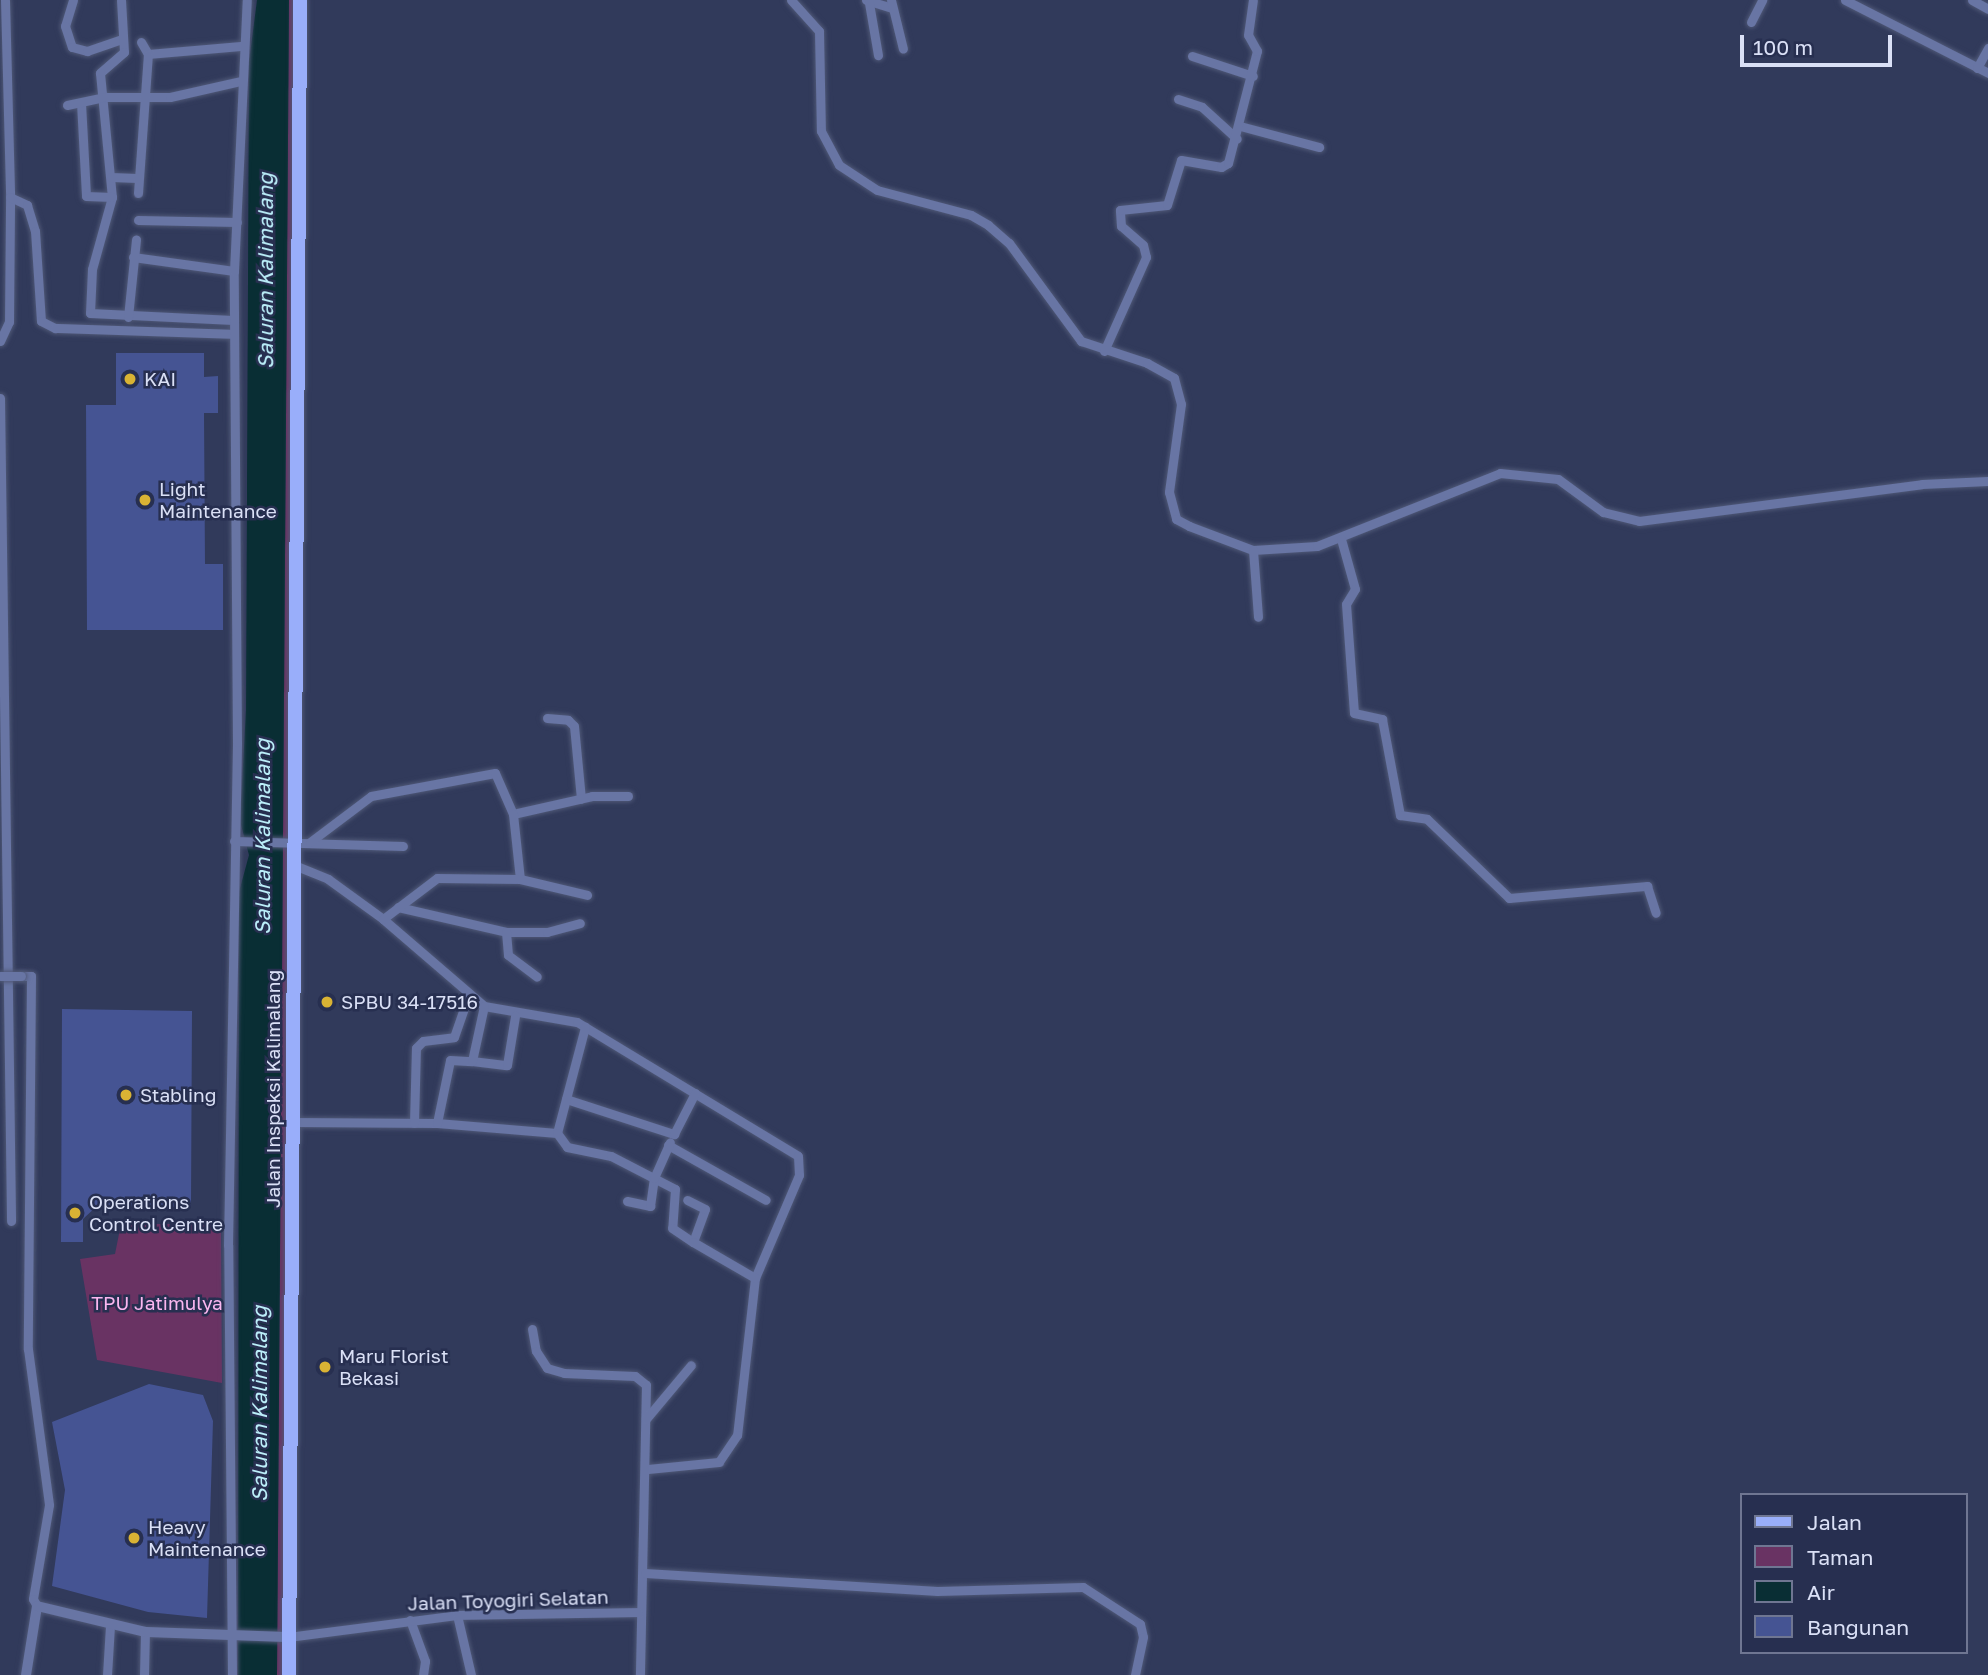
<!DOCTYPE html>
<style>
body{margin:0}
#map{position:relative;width:1988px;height:1675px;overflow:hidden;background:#313a5b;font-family:"Golos Text",sans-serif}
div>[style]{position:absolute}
.green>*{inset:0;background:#693363}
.water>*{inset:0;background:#092e34}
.building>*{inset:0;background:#455493}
.roads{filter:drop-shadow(0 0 2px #4f5877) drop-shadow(0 0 2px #4f5877)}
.minor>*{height:9px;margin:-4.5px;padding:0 4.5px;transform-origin:4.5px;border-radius:4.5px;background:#6875a4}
.tertiary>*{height:10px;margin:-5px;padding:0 5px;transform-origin:5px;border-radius:5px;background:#6875a4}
.primary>*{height:14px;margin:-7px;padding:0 7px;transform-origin:7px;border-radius:7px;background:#99aefa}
.bridges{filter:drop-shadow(0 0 2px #4f5877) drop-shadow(0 0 2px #4f5877)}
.minor-bridge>*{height:9px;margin:-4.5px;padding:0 4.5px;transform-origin:4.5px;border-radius:4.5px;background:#6875a4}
.dots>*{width:19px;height:19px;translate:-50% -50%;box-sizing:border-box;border:4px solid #272f50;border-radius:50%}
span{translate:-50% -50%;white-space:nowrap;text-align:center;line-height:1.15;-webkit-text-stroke:5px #272f50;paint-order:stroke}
.poi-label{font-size:19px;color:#dae0f6}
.left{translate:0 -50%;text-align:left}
.street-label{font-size:19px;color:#dae0f6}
.park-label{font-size:19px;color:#fbb7f0}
.water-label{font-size:21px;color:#bbeef9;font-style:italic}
.legend{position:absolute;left:1740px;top:1493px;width:228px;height:161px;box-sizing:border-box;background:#272f50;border:2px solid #6f7692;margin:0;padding:9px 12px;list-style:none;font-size:21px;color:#dae0f6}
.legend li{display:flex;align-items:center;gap:14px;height:35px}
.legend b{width:35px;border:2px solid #6f7692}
.scale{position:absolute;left:1740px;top:35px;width:152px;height:32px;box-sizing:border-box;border:4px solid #dae0f6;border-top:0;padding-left:9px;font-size:21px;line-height:24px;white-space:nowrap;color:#dae0f6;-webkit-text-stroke:5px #272f50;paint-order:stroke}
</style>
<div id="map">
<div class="green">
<div style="clip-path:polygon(289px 0,300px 0,283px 1640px,289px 1675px,277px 1675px)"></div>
<div style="clip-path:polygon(121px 1224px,221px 1224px,222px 1383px,97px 1360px,80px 1259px,115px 1254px)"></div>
</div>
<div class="water">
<div style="clip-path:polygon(257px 0,289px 0,277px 1675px,238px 1675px,239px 892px,249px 855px,240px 821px,246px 710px,249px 62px)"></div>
</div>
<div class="building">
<div style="clip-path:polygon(116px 353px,204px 353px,204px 377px,218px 376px,218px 413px,204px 413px,205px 564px,223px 564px,223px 630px,87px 630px,86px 405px,116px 405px)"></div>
<div style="clip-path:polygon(62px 1009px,192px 1011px,191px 1207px,97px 1206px,83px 1219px,83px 1242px,61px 1242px)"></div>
<div style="clip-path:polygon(149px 1384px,203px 1395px,213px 1421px,207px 1618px,148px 1612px,52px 1586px,65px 1490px,52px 1422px)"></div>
</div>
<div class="roads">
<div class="minor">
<div style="left:5px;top:0;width:197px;rotate:88.5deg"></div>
<div style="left:73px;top:0;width:27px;rotate:107deg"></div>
<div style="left:65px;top:26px;width:22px;rotate:72deg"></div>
<div style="left:72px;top:47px;width:16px;rotate:15deg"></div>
<div style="left:87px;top:51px;width:37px;rotate:-19deg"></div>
<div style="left:121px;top:0;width:52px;rotate:86.7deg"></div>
<div style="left:124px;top:52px;width:32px;rotate:139deg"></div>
<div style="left:100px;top:73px;width:125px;rotate:84.5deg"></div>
<div style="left:112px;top:197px;width:75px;rotate:105.5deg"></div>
<div style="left:92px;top:269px;width:44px;rotate:92.6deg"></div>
<div style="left:90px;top:313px;width:143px;rotate:2.8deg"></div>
<div style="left:791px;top:0;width:42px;rotate:47.9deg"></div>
<div style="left:819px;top:31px;width:100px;rotate:88.9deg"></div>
<div style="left:821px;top:131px;width:38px;rotate:62deg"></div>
<div style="left:839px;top:165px;width:45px;rotate:33.3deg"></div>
<div style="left:877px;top:190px;width:97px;rotate:14.9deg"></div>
<div style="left:971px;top:215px;width:20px;rotate:30deg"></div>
<div style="left:988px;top:225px;width:28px;rotate:41deg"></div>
<div style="left:1009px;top:243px;width:122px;rotate:53.7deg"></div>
<div style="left:1081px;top:341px;width:70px;rotate:18.4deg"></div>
<div style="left:1147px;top:363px;width:31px;rotate:29deg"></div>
<div style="left:1174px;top:378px;width:27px;rotate:75deg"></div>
<div style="left:1181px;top:404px;width:89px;rotate:97.8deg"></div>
<div style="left:1169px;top:492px;width:28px;rotate:75deg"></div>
<div style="left:1176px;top:519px;width:15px;rotate:28deg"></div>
<div style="left:1189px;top:526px;width:68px;rotate:20.6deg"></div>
<div style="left:1253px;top:550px;width:64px;rotate:-3.6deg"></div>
<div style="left:1317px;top:546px;width:197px;rotate:-21.7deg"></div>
<div style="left:1500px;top:473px;width:58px;rotate:5.9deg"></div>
<div style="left:1558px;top:479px;width:56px;rotate:36.3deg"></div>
<div style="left:1603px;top:512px;width:37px;rotate:14deg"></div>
<div style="left:1639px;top:521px;width:285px;rotate:-7.4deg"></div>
<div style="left:1922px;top:484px;width:66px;rotate:-2.6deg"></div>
<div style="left:866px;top:0;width:27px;rotate:17deg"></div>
<div style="left:891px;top:0;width:50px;rotate:76.2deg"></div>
<div style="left:1845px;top:0;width:161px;rotate:27deg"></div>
<div style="left:1972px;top:0;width:18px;rotate:29deg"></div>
<div style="left:869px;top:3px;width:53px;rotate:80.2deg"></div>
<div style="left:1751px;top:22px;width:25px;rotate:-63deg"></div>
<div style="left:141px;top:42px;width:14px;rotate:60deg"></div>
<div style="left:148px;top:54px;width:93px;rotate:-4.9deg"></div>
<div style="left:1192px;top:56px;width:64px;rotate:18.2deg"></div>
<div style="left:1977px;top:68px;width:23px;rotate:-61deg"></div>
<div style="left:1178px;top:99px;width:25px;rotate:18deg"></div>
<div style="left:1202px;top:107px;width:47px;rotate:42.4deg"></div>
<div style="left:81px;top:103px;width:93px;rotate:86.9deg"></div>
<div style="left:86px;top:196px;width:26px;rotate:2deg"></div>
<div style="left:67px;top:105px;width:40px;rotate:-12deg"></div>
<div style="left:106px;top:97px;width:64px"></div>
<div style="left:170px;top:97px;width:73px;rotate:-12.7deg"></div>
<div style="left:1240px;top:126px;width:82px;rotate:14.9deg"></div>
<div style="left:111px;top:177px;width:26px;rotate:2deg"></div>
<div style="left:138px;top:193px;width:139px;rotate:-85.9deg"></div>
<div style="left:138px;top:220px;width:99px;rotate:1.2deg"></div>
<div style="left:133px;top:257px;width:102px;rotate:7.9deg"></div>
<div style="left:128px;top:317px;width:78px;rotate:-84.1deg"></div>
<div style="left:0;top:341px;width:21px;rotate:-65deg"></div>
<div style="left:9px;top:322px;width:125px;rotate:-89.5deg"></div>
<div style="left:10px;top:197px;width:19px;rotate:25deg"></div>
<div style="left:27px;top:205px;width:27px;rotate:73deg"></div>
<div style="left:35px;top:231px;width:90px;rotate:86.2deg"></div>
<div style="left:41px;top:321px;width:16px;rotate:27deg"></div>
<div style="left:55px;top:328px;width:178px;rotate:1.9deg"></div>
<div style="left:1104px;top:351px;width:103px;rotate:-65.9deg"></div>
<div style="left:1146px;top:257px;width:12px;rotate:-104deg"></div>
<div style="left:1143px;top:245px;width:29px;rotate:-139deg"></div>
<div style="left:1121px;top:226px;width:16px;rotate:-94deg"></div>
<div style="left:1120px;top:210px;width:47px;rotate:-6.1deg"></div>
<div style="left:1167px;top:205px;width:47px;rotate:-72.7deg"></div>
<div style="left:1181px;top:160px;width:41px;rotate:9.9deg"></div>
<div style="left:1221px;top:167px;width:8px;rotate:-30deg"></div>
<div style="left:1228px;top:163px;width:116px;rotate:-75.5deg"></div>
<div style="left:1257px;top:51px;width:18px;rotate:-119deg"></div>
<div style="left:1248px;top:35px;width:35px;rotate:-82deg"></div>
<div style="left:0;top:398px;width:823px;rotate:89.23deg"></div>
<div style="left:1341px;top:539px;width:52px;rotate:74.4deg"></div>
<div style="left:1355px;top:589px;width:17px;rotate:121deg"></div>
<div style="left:1346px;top:604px;width:109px;rotate:85.8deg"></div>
<div style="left:1354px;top:713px;width:29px;rotate:12deg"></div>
<div style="left:1382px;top:719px;width:98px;rotate:79.4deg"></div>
<div style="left:1400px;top:815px;width:27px;rotate:8deg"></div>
<div style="left:1427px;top:819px;width:114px;rotate:43.9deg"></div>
<div style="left:1509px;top:898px;width:139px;rotate:-5deg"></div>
<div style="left:1647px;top:886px;width:28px;rotate:72deg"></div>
<div style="left:1253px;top:550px;width:67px;rotate:85.7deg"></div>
<div style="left:547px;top:718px;width:21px;rotate:5deg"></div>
<div style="left:568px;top:720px;width:8px;rotate:45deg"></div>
<div style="left:574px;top:726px;width:73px;rotate:84.5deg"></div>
<div style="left:513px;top:814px;width:81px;rotate:-12.8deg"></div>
<div style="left:592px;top:796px;width:36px"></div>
<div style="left:234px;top:841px;width:169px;rotate:1.7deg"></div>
<div style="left:310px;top:842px;width:76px;rotate:-37deg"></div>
<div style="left:371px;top:796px;width:126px;rotate:-10.5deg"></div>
<div style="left:495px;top:773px;width:45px;rotate:66.3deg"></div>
<div style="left:513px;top:814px;width:65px;rotate:83.9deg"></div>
<div style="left:294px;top:865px;width:37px;rotate:22deg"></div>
<div style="left:328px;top:879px;width:68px;rotate:36deg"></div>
<div style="left:383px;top:919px;width:133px;rotate:40.7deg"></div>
<div style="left:484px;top:1006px;width:94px;rotate:9.8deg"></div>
<div style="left:577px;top:1022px;width:258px;rotate:31.2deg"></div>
<div style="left:798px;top:1156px;width:19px;rotate:87deg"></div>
<div style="left:799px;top:1175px;width:112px;rotate:113.1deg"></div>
<div style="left:755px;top:1278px;width:158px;rotate:96.5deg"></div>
<div style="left:737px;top:1435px;width:32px;rotate:124deg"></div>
<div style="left:719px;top:1462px;width:72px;rotate:174.4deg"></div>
<div style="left:398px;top:907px;width:111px;rotate:13deg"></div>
<div style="left:506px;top:932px;width:41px"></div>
<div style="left:547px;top:932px;width:34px;rotate:-15deg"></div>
<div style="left:383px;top:919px;width:68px;rotate:-37.2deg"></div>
<div style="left:437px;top:878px;width:83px;rotate:0.7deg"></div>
<div style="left:520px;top:879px;width:69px;rotate:13.4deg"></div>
<div style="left:506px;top:932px;width:23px;rotate:85deg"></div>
<div style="left:508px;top:955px;width:36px;rotate:37deg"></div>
<div style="left:21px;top:976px;width:10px"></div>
<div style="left:31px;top:976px;width:373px;rotate:90.5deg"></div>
<div style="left:28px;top:1349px;width:157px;rotate:82.3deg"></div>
<div style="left:49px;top:1505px;width:95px;rotate:99.7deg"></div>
<div style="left:33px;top:1599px;width:8px;rotate:60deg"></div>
<div style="left:472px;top:1061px;width:35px;rotate:7deg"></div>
<div style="left:507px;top:1065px;width:50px;rotate:-80.7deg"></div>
<div style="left:566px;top:1099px;width:114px;rotate:18deg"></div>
<div style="left:674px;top:1134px;width:46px;rotate:-62.9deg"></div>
<div style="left:292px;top:1122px;width:145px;rotate:0.4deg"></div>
<div style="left:437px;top:1123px;width:120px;rotate:4.8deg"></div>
<div style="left:557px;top:1133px;width:110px;rotate:-75.2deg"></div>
<div style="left:414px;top:1123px;width:75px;rotate:-88.5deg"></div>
<div style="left:416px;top:1048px;width:10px;rotate:-45deg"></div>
<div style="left:423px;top:1041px;width:31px;rotate:-7deg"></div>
<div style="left:454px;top:1037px;width:46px;rotate:-70.8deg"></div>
<div style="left:437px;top:1123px;width:64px;rotate:-78.3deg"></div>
<div style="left:450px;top:1060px;width:22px;rotate:3deg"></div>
<div style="left:472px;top:1061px;width:56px;rotate:-77.7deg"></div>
<div style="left:557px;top:1133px;width:17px;rotate:54deg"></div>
<div style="left:567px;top:1147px;width:45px;rotate:11.6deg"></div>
<div style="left:611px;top:1156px;width:72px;rotate:27.3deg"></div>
<div style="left:675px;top:1189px;width:39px;rotate:94deg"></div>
<div style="left:672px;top:1228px;width:25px;rotate:34deg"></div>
<div style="left:693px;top:1242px;width:35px;rotate:-70deg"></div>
<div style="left:705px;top:1209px;width:20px;rotate:-153deg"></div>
<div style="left:668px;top:1145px;width:112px;rotate:29.3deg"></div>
<div style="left:627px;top:1201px;width:24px;rotate:12deg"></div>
<div style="left:650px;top:1206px;width:28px;rotate:-82deg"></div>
<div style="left:654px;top:1178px;width:39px;rotate:-66deg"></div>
<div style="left:693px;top:1242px;width:72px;rotate:30.1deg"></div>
<div style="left:532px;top:1329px;width:22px;rotate:80deg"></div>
<div style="left:536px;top:1351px;width:20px;rotate:57deg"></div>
<div style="left:547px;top:1368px;width:18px;rotate:16deg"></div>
<div style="left:564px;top:1373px;width:71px;rotate:2.4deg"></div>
<div style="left:635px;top:1376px;width:14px;rotate:39deg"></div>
<div style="left:646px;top:1385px;width:290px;rotate:91.2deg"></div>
<div style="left:646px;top:1419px;width:70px;rotate:-50.2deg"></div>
<div style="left:645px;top:1573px;width:293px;rotate:3.5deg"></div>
<div style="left:937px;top:1591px;width:146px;rotate:-1.6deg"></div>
<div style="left:1083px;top:1587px;width:68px;rotate:33deg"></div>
<div style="left:1140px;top:1624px;width:13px;rotate:77deg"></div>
<div style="left:1143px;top:1637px;width:39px;rotate:102deg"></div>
<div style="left:457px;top:1615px;width:62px;rotate:76.9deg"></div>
<div style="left:410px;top:1620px;width:44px;rotate:69.9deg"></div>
<div style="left:425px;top:1661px;width:14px;rotate:98deg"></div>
<div style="left:288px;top:1637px;width:170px;rotate:-7.4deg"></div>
<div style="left:457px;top:1615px;width:181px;rotate:-0.9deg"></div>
<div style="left:107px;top:1675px;width:49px;rotate:-86.5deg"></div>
<div style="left:144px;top:1675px;width:43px;rotate:-88.7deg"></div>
<div style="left:232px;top:1675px;width:430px;rotate:-90.5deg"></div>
<div style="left:228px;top:1245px;width:503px;rotate:-88.97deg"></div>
<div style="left:237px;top:742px;width:471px;rotate:-90.4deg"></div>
<div style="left:234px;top:271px;width:271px;rotate:-87.3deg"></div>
</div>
<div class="tertiary">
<div style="left:26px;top:1675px;width:70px;rotate:-80.9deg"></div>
<div style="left:37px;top:1606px;width:111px;rotate:13.5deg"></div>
<div style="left:145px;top:1632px;width:143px;rotate:2deg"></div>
</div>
<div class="primary">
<div style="left:289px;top:1675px;width:1675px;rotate:-89.62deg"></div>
</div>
</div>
<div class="bridges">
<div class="minor-bridge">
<div style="left:0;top:976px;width:21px"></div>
</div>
</div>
<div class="dots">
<div style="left:130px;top:379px;background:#d9b334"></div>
<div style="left:145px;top:500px;background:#d9b334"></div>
<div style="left:327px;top:1002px;background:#d9b334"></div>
<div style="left:126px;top:1095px;background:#d9b334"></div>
<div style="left:75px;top:1213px;background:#d9b334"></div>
<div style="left:325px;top:1367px;background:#d9b334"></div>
<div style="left:134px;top:1538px;background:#d9b334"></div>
</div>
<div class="poi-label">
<span class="left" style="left:144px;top:379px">KAI</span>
<span class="left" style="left:159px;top:500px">Light<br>Maintenance</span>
<span class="left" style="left:341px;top:1002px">SPBU 34-17516</span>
<span class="left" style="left:140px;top:1095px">Stabling</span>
<span class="left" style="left:89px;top:1213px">Operations<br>Control Centre</span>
<span class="left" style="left:339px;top:1367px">Maru Florist<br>Bekasi</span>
<span class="left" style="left:148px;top:1538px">Heavy<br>Maintenance</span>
</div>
<div class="street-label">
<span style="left:273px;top:1089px;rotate:-90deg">Jalan Inspeksi Kalimalang</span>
<span style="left:508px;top:1600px;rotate:-2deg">Jalan Toyogiri Selatan</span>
</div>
<div class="park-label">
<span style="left:157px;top:1303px">TPU Jatimulya</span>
</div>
<div class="water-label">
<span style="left:265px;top:271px;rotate:-90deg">Saluran Kalimalang</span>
<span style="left:262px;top:837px;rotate:-90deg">Saluran Kalimalang</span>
<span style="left:259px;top:1404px;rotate:-90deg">Saluran Kalimalang</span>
</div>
<ul class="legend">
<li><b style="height:9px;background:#99aefa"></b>Jalan</li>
<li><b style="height:19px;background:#693363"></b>Taman</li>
<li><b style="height:19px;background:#092e34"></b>Air</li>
<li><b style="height:19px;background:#455493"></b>Bangunan</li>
</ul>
<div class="scale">100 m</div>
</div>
